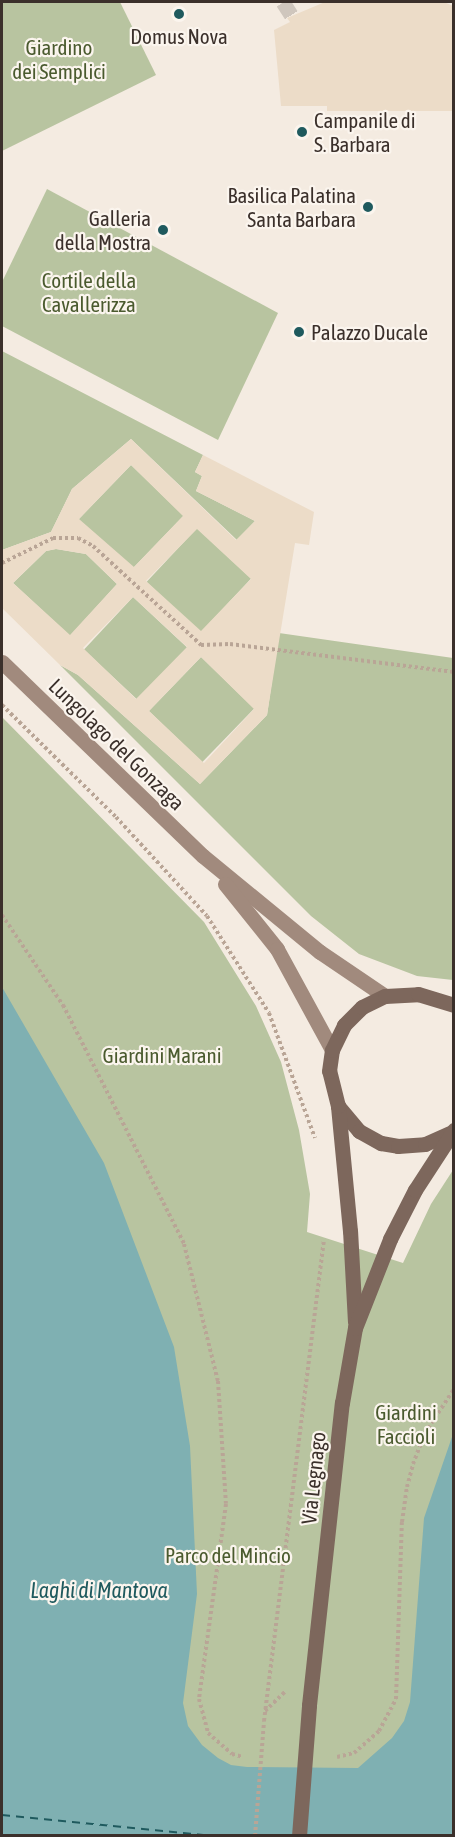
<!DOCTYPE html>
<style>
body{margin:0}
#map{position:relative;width:455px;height:1837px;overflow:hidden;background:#f4ebe1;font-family:"Asap Condensed",sans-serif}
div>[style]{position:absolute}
.green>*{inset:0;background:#b8c4a0;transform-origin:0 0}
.plaza>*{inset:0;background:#ecdcc8}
.water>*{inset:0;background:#7fb0b2}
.ferry>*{height:1.5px;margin-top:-0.75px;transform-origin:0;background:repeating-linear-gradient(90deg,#1f5a5e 0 8px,transparent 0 14px)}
.pedestrian-tunnel>*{height:15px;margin-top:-7.5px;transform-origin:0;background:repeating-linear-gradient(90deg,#cfc6bd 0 15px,transparent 0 23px)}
.path>*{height:4px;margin-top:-2px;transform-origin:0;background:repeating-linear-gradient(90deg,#b9a596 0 3px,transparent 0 6px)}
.secondary>*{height:15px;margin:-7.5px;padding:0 7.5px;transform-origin:7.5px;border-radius:7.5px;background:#a18a7d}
.primary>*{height:15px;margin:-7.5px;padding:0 7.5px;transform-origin:7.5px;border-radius:7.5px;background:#7d675c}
.path-bridge>*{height:4px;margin-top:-2px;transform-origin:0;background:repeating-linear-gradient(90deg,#b9a596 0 3px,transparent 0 6px)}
.primary-bridge>*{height:15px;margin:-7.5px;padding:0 7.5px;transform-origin:7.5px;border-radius:7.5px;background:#7d675c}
.dots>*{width:16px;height:16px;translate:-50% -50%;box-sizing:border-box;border:3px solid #fbf5ee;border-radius:50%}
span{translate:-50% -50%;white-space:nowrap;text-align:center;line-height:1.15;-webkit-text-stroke:4.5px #fbf5ee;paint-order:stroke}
.poi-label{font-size:21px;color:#3b302b}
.left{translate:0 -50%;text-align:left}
.right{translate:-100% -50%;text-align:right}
.park-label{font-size:21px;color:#4a5a2e}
.street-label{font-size:21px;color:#3b302b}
.water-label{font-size:22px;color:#1f5a5e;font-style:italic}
.frame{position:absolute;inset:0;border:3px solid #3b302b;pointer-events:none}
</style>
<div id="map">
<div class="green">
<div style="clip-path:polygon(2px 2px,120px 2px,156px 75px,2px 151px)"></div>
<div style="clip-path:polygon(47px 189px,278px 313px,218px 440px,2px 326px,2px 282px)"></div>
<div style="clip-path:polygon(2px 351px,203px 455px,195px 472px,202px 476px,196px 491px,255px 521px,237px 540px,131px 439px,72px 489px,51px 532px,2px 550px)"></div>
<div style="left:131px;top:465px;width:73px;height:76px;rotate:44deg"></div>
<div style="left:197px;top:528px;width:74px;height:74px;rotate:43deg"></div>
<div style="clip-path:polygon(56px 549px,86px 554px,117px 584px,70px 636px,13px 583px,46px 551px)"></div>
<div style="left:133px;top:597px;width:74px;height:72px;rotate:43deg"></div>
<div style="clip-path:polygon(279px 633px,453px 658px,453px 980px,417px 976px,359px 954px,311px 916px,60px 665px,78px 675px,200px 784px,267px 715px)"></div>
<div style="left:201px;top:657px;width:74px;height:75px;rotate:44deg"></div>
<div style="clip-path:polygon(2px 717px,204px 922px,256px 1006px,281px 1062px,299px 1130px,310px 1194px,307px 1232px,403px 1263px,431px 1204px,453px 1170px,453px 1835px,2px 1835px)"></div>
</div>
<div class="plaza">
<div style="clip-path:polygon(325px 2px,444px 2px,453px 6px,453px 111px,327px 111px,327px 106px,281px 106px,274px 30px,290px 22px,287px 18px)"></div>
<div style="clip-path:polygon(evenodd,131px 439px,236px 540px,255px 521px,196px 491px,202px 476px,195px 472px,203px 455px,314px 512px,309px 545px,295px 543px,267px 715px,200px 784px,78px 675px,60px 665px,2px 608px,2px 550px,51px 532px,72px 489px,131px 439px,131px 465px,183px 516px,134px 567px,79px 519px,131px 465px,131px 439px,197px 529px,251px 579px,201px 631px,146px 581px,197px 529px,131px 439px,56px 549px,86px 554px,117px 584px,70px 635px,13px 583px,46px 551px,56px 549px,131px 439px,133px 597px,187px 647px,136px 699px,83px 648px,133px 597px,131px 439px,201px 657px,254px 709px,204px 763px,149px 711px,201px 657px)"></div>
</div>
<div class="water">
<div style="clip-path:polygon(2px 987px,104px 1163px,174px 1347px,190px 1446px,197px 1594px,183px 1703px,188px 1726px,202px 1745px,218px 1758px,231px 1765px,247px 1767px,358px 1768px,392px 1738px,404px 1721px,410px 1702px,424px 1518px,453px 1434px,453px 1835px,2px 1835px)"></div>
</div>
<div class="ferry">
<div style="left:2px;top:1815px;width:210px;rotate:5.7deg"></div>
</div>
<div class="pedestrian-tunnel">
<div style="left:283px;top:2px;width:17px;rotate:57deg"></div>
</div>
<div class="path">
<div style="left:2px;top:563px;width:57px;rotate:-26.1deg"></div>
<div style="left:53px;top:538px;width:25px"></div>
<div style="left:78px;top:538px;width:17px;rotate:28deg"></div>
<div style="left:93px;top:546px;width:147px;rotate:42.5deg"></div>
<div style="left:201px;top:645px;width:29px;rotate:-2deg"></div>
<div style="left:230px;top:644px;width:226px;rotate:7.1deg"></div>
<div style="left:2px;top:705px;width:160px;rotate:44.5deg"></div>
<div style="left:116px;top:817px;width:134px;rotate:47.4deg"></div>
<div style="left:207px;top:916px;width:115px;rotate:57.4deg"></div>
<div style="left:269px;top:1013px;width:133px;rotate:69.8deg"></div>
<div style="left:2px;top:915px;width:109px;rotate:55.9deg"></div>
<div style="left:63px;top:1005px;width:268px;rotate:63.1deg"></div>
<div style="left:184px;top:1244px;width:141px;rotate:76.1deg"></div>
<div style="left:218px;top:1381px;width:123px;rotate:86.3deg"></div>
<div style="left:226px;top:1504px;width:197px;rotate:97.9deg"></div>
<div style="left:199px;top:1699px;width:35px;rotate:75deg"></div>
<div style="left:208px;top:1733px;width:32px;rotate:41deg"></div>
<div style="left:232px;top:1754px;width:11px;rotate:15deg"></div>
<div style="left:265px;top:1711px;width:29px;rotate:-44deg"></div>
<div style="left:264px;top:1721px;width:485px;rotate:-82.9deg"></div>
<div style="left:337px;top:1757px;width:17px;rotate:-13deg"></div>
<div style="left:354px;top:1753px;width:33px;rotate:-41deg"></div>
<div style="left:379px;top:1731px;width:36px;rotate:-62deg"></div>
<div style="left:396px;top:1699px;width:177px;rotate:-88.1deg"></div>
<div style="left:402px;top:1522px;width:35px;rotate:-82deg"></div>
<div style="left:407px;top:1487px;width:24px;rotate:-75deg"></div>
<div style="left:413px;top:1464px;width:33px;rotate:-69deg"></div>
<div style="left:425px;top:1433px;width:53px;rotate:-56.6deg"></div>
</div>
<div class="secondary">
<div style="left:2px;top:662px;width:279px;rotate:44deg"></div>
<div style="left:203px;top:856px;width:151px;rotate:39.4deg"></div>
<div style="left:320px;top:952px;width:78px;rotate:34.1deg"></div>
<div style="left:225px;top:884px;width:83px;rotate:51.3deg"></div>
<div style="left:277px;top:949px;width:115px;rotate:61.4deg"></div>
</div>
<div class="primary">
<div style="left:338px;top:1106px;width:33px;rotate:50deg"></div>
<div style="left:359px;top:1131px;width:25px;rotate:29deg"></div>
<div style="left:381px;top:1143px;width:17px;rotate:10deg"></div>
<div style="left:398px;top:1146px;width:27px;rotate:-4deg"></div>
<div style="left:425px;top:1144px;width:27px;rotate:-24deg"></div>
<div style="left:355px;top:1322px;width:91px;rotate:-93.1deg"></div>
<div style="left:350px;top:1231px;width:126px;rotate:-95.5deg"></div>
<div style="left:338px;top:1106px;width:36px;rotate:-104deg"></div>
<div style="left:329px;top:1071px;width:21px;rotate:-82deg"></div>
<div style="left:332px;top:1050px;width:28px;rotate:-64deg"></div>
<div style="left:344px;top:1025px;width:25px;rotate:-45deg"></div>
<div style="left:362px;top:1007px;width:25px;rotate:-26deg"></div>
<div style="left:385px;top:996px;width:33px;rotate:-3deg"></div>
<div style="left:418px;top:994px;width:38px;rotate:17deg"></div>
<div style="left:309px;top:1705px;width:304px;rotate:-83.8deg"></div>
<div style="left:342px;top:1403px;width:76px;rotate:-80.2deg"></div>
<div style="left:355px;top:1328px;width:96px;rotate:-68.5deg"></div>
<div style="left:390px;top:1239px;width:55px;rotate:-63deg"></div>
<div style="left:415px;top:1190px;width:72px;rotate:-57deg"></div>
</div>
<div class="path-bridge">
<div style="left:255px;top:1836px;width:115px;rotate:-85.5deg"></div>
</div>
<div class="primary-bridge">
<div style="left:299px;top:1836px;width:131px;rotate:-85.6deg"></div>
</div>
<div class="dots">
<div style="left:179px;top:14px;background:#1f5a5e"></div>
<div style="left:302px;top:132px;background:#1f5a5e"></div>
<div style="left:368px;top:207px;background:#1f5a5e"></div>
<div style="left:163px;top:230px;background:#1f5a5e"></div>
<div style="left:299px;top:332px;background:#1f5a5e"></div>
</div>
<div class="poi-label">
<span style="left:179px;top:36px">Domus Nova</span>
<span class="left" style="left:314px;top:132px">Campanile di<br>S. Barbara</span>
<span class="right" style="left:356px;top:207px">Basilica Palatina<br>Santa Barbara</span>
<span class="right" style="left:151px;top:230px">Galleria<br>della Mostra</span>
<span class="left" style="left:311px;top:332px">Palazzo Ducale</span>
</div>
<div class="park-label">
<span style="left:59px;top:59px">Giardino<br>dei Semplici</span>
<span style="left:89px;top:292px">Cortile della<br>Cavallerizza</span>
<span style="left:162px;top:1055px">Giardini Marani</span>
<span style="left:406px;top:1424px">Giardini<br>Faccioli</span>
<span style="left:228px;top:1555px">Parco del Mincio</span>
</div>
<div class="street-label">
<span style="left:117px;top:744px;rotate:44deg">Lungolago del Gonzaga</span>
<span style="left:313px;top:1478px;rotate:-84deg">Via Legnago</span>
</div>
<div class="water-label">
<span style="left:99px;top:1591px">Laghi di Mantova</span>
</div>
<div class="frame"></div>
</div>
